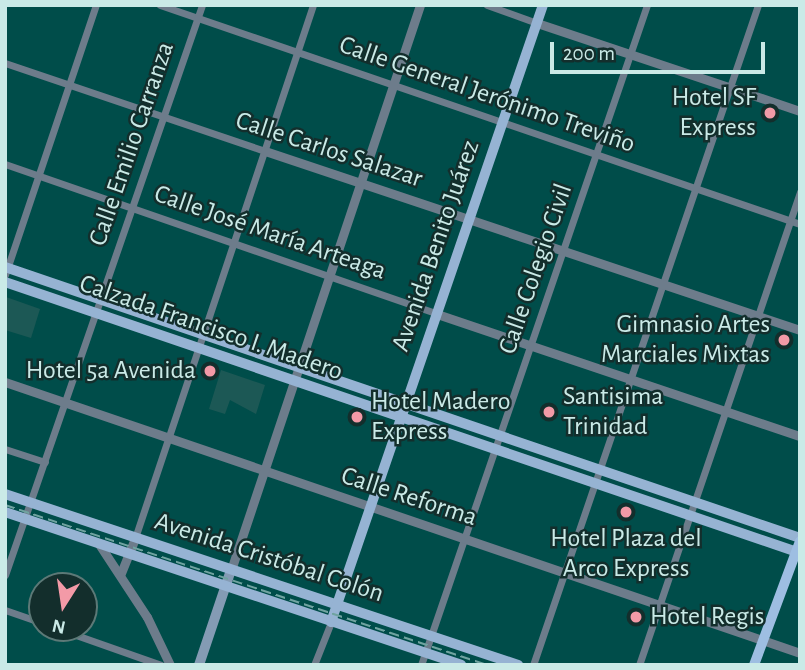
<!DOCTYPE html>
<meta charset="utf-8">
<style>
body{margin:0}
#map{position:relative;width:805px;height:670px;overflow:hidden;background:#004d4a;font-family:"Alegreya Sans",sans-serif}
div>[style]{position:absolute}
.built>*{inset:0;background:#1c5855}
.minor>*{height:7px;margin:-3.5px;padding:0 3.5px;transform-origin:3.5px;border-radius:3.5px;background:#6d7c8b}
.tertiary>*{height:9px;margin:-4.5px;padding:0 4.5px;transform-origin:4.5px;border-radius:4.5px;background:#6d7c8b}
.secondary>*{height:10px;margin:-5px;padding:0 5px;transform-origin:5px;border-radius:5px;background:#849bb4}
.primary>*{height:10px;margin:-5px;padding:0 5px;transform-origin:5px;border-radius:5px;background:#96b3d3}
.trunk>*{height:10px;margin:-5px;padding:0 5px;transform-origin:5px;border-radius:5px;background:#9ebee2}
.rail>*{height:2px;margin-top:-1px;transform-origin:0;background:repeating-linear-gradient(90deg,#6fa3a0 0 10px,transparent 0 15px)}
.dots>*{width:19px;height:19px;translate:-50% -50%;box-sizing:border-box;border:4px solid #132e2c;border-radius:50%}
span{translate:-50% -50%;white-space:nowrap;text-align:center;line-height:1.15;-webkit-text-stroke:5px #132e2c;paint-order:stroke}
.street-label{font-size:26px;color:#caeae7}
.poi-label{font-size:26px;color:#caeae7}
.right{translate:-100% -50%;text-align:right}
.left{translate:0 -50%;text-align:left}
.frame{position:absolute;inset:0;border:7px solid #caeae7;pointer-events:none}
.north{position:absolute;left:28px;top:572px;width:70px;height:70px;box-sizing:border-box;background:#132e2c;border:2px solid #5c7977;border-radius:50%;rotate:192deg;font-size:19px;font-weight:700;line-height:28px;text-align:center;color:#caeae7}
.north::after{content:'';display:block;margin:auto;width:24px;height:32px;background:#f39aa7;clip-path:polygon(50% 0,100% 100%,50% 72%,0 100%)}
.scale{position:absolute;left:550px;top:42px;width:215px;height:32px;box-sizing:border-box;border:4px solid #caeae7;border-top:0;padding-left:9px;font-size:21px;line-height:24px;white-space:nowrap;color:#caeae7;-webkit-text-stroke:5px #132e2c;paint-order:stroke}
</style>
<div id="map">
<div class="built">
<div style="clip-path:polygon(6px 297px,40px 309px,31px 338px,5px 330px)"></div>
<div style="clip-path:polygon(221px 370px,265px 385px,256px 414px,230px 400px,225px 414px,209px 409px)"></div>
</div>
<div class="minor">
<div style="left:160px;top:5px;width:676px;rotate:18.89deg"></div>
<div style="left:487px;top:5px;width:53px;rotate:19.8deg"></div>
<div style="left:5px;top:63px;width:274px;rotate:18.7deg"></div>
<div style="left:5px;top:164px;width:457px;rotate:19.1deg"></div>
<div style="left:5px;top:275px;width:285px;rotate:-71.4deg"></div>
<div style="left:5px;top:449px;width:42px;rotate:18deg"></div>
<div style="left:135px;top:538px;width:562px;rotate:-71.53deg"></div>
<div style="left:5px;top:575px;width:603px;rotate:-70.93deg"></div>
<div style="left:5px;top:610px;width:39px;rotate:19deg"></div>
<div style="left:56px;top:628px;width:111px;rotate:19.4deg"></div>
<div style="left:314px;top:665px;width:46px;rotate:-68.4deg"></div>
<div style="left:421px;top:665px;width:698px;rotate:-71.1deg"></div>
<div style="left:533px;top:665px;width:697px;rotate:-71.18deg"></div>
<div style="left:639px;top:665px;width:500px;rotate:-71.2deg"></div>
</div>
<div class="tertiary">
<div style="left:537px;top:23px;width:277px;rotate:18.5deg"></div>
<div style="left:265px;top:151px;width:564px;rotate:18.5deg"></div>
<div style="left:437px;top:314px;width:383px;rotate:18.6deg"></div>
<div style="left:5px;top:382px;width:840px;rotate:18.82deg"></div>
<div style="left:99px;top:544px;width:87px;rotate:56.7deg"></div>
<div style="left:147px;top:617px;width:53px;rotate:64.4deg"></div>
<div style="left:231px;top:570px;width:596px;rotate:-71.5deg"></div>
<div style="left:121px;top:573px;width:38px;rotate:-68deg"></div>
</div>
<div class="secondary">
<div style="left:199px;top:665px;width:100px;rotate:-71.4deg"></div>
</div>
<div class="primary">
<div style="left:5px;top:267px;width:840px;rotate:18.82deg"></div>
<div style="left:5px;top:282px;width:840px;rotate:18.82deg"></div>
<div style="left:5px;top:494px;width:541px;rotate:18.43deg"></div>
<div style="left:5px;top:512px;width:481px;rotate:18.5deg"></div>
<div style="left:331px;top:622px;width:652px;rotate:-71.04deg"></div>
</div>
<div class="trunk">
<div style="left:754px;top:665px;width:132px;rotate:-69.6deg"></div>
</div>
<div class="rail">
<div style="left:5px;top:505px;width:508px;rotate:18.36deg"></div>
</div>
<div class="dots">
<div style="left:770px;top:113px;background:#f39aa7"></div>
<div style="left:784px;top:340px;background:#f39aa7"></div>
<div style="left:210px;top:371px;background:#f39aa7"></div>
<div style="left:549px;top:412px;background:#f39aa7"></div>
<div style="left:357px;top:417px;background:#f39aa7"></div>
<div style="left:626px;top:512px;background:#f39aa7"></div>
<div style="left:636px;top:617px;background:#f39aa7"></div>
</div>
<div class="street-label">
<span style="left:487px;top:95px;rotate:19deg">Calle General Jerónimo Treviño</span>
<span style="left:132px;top:144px;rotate:-71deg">Calle Emilio Carranza</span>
<span style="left:329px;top:150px;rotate:18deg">Calle Carlos Salazar</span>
<span style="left:270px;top:233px;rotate:19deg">Calle José María Arteaga</span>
<span style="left:436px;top:246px;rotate:-71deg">Avenida Benito Juárez</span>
<span style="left:536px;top:269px;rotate:-71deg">Calle Colegio Civil</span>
<span style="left:211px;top:328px;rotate:19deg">Calzada Francisco I. Madero</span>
<span style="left:409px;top:497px;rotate:18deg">Calle Reforma</span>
<span style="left:269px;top:558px;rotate:18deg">Avenida Cristóbal Colón</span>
</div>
<div class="poi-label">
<span class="right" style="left:756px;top:113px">Hotel SF<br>Express</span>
<span class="right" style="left:770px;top:340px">Gimnasio Artes<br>Marciales Mixtas</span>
<span class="right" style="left:196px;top:371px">Hotel 5a Avenida</span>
<span class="left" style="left:563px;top:412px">Santisima<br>Trinidad</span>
<span class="left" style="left:371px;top:417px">Hotel Madero<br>Express</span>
<span style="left:626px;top:554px">Hotel Plaza del<br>Arco Express</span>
<span class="left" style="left:650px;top:617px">Hotel Regis</span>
</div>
<div class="frame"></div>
<div class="north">N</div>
<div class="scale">200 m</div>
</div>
